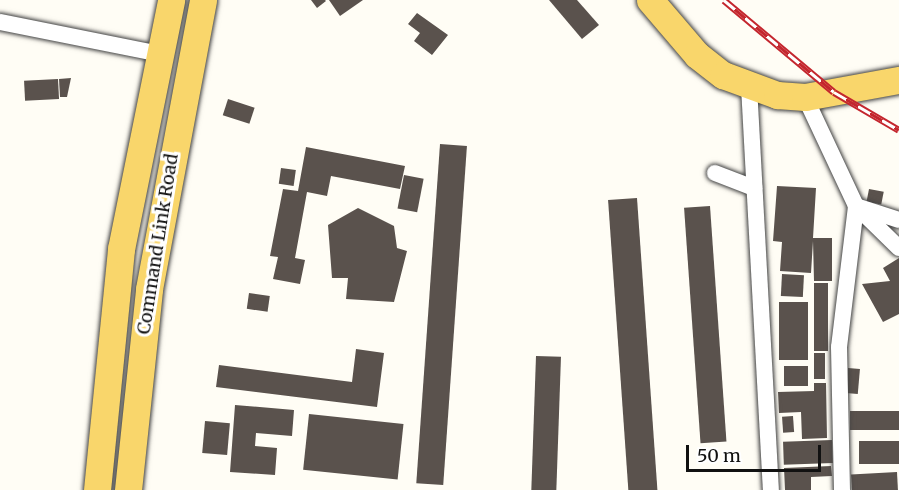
<!DOCTYPE html>
<style>
body{margin:0}
#map{position:relative;width:899px;height:490px;overflow:hidden;background:#fffdf5;font-family:Merriweather,serif}
div>[style]{position:absolute}
.building>*{inset:0;background:#5a524d;transform-origin:0 0}
.roads{filter:drop-shadow(0 0 2px #444) drop-shadow(0 0 2px #444)}
.street>*{height:16px;margin:-8px;padding:0 8px;transform-origin:8px;border-radius:8px;background:#fff}
.primary>*{height:27px;margin:-13.5px;padding:0 13.5px;transform-origin:13.5px;border-radius:13.5px;background:#f9d66b}
.rail>*{height:7px;margin-top:-3.5px;transform-origin:0;background:repeating-linear-gradient(90deg,#fff 0 14px,#c4262e 0 28px);box-sizing:border-box;border-block:2px solid #c4262e}
span{translate:-50% -50%;white-space:nowrap;text-align:center;line-height:1.15;-webkit-text-stroke:6px #fff;paint-order:stroke}
.street-label{font-size:18px;color:#111}
.scale{position:absolute;left:686px;top:445px;width:135px;height:27px;box-sizing:border-box;border:3px solid #111;border-top:0;padding-left:8px;font-size:18px;line-height:21px;white-space:nowrap;color:#111;-webkit-text-stroke:4px #fff;paint-order:stroke}
</style>
<div id="map">
<div class="building">
<div style="clip-path:polygon(311px 0,325px 0,326px 1px,317px 8px)"></div>
<div style="clip-path:polygon(329px 0,363px 0,340px 16px)"></div>
<div style="clip-path:polygon(549px 0,577px 0,599px 25px,582px 39px)"></div>
<div style="clip-path:polygon(417px 13px,448px 35px,432px 55px,414px 41px,420px 33px,408px 24px)"></div>
<div style="clip-path:polygon(71px 78px,67px 97px,60px 97px,59px 79px)"></div>
<div style="left:58px;top:79px;width:20px;height:34px;rotate:87deg"></div>
<div style="left:228px;top:99px;width:28px;height:17px;rotate:18deg"></div>
<div style="left:440px;top:144px;width:27px;height:340px;rotate:4deg"></div>
<div style="clip-path:polygon(306px 147px,405px 166px,400px 189px,331px 176px,327px 196px,307px 192px,295px 258px,305px 260px,300px 284px,273px 279px,278px 257px,270px 256px,283px 189px,298px 191px)"></div>
<div style="left:281px;top:168px;width:15px;height:16px;rotate:8deg"></div>
<div style="left:404px;top:175px;width:20px;height:34px;rotate:11deg"></div>
<div style="clip-path:polygon(777px 186px,816px 188px,813px 238px,832px 238px,832px 281px,814px 281px,813px 241px,811px 273px,780px 271px,782px 242px,773px 241px)"></div>
<div style="left:869px;top:189px;width:15px;height:13px;rotate:11deg"></div>
<div style="left:637px;top:198px;width:293px;height:29px;rotate:86deg"></div>
<div style="left:710px;top:206px;width:236px;height:26px;rotate:86deg"></div>
<div style="clip-path:polygon(358px 208px,394px 226px,397px 248px,407px 251px,394px 302px,346px 299px,348px 278px,332px 278px,328px 225px)"></div>
<div style="clip-path:polygon(899px 258px,899px 314px,883px 322px,862px 284px,890px 281px,883px 268px)"></div>
<div style="left:782px;top:274px;width:22px;height:22px;rotate:3deg"></div>
<div style="left:814px;top:283px;width:14px;height:68px"></div>
<div style="left:249px;top:293px;width:21px;height:16px;rotate:8deg"></div>
<div style="left:779px;top:302px;width:29px;height:58px"></div>
<div style="clip-path:polygon(356px 349px,384px 353px,377px 407px,216px 387px,219px 365px,352px 382px)"></div>
<div style="left:814px;top:353px;width:11px;height:26px"></div>
<div style="left:536px;top:356px;width:25px;height:134px;rotate:2deg"></div>
<div style="left:784px;top:366px;width:24px;height:20px"></div>
<div style="left:848px;top:368px;width:12px;height:25px;rotate:5deg"></div>
<div style="clip-path:polygon(814px 383px,826px 383px,827px 438px,802px 439px,801px 412px,779px 413px,778px 392px,814px 391px)"></div>
<div style="clip-path:polygon(235px 405px,294px 410px,292px 436px,256px 433px,255px 446px,277px 448px,275px 475px,230px 472px)"></div>
<div style="left:899px;top:411px;width:19px;height:49px;rotate:90deg"></div>
<div style="left:309px;top:414px;width:95px;height:56px;rotate:6deg"></div>
<div style="left:793px;top:416px;width:16px;height:11px;rotate:86deg"></div>
<div style="left:205px;top:421px;width:25px;height:32px;rotate:5deg"></div>
<div style="left:832px;top:440px;width:23px;height:49px;rotate:88deg"></div>
<div style="left:899px;top:441px;width:23px;height:40px;rotate:90deg"></div>
<div style="clip-path:polygon(831px 466px,832px 476px,811px 477px,811px 490px,785px 490px,784px 468px)"></div>
<div style="left:897px;top:472px;width:18px;height:46px;rotate:87deg"></div>
</div>
<div class="roads">
<div class="street">
<div style="left:0;top:22px;width:163px;rotate:11.3deg"></div>
<div style="left:749px;top:86px;width:405px;rotate:86.9deg"></div>
<div style="left:805px;top:97px;width:120px;rotate:64.9deg"></div>
<div style="left:856px;top:206px;width:60px;rotate:44.3deg"></div>
<div style="left:715px;top:173px;width:42px;rotate:21deg"></div>
<div style="left:842px;top:490px;width:143px;rotate:-91.2deg"></div>
<div style="left:839px;top:347px;width:142px;rotate:-83.1deg"></div>
<div style="left:856px;top:206px;width:45px;rotate:18deg"></div>
</div>
<div class="primary">
<div style="left:650px;top:0;width:72px;rotate:49.5deg"></div>
<div style="left:697px;top:55px;width:33px;rotate:38deg"></div>
<div style="left:723px;top:75px;width:58px;rotate:20.3deg"></div>
<div style="left:777px;top:95px;width:28px;rotate:4deg"></div>
<div style="left:805px;top:97px;width:96px;rotate:-10.3deg"></div>
<div style="left:97px;top:490px;width:242px;rotate:-84.3deg"></div>
<div style="left:121px;top:249px;width:254px;rotate:-78.6deg"></div>
<div style="left:128px;top:490px;width:202px;rotate:-84deg"></div>
<div style="left:149px;top:289px;width:294px;rotate:-79.4deg"></div>
</div>
</div>
<div class="rail">
<div style="left:724px;top:0;width:143px;rotate:39.9deg"></div>
<div style="left:834px;top:92px;width:75px;rotate:30.3deg"></div>
</div>
<div class="street-label">
<span style="left:158px;top:244px;rotate:-81deg">Command Link Road</span>
</div>
<div class="scale">50 m</div>
</div>
